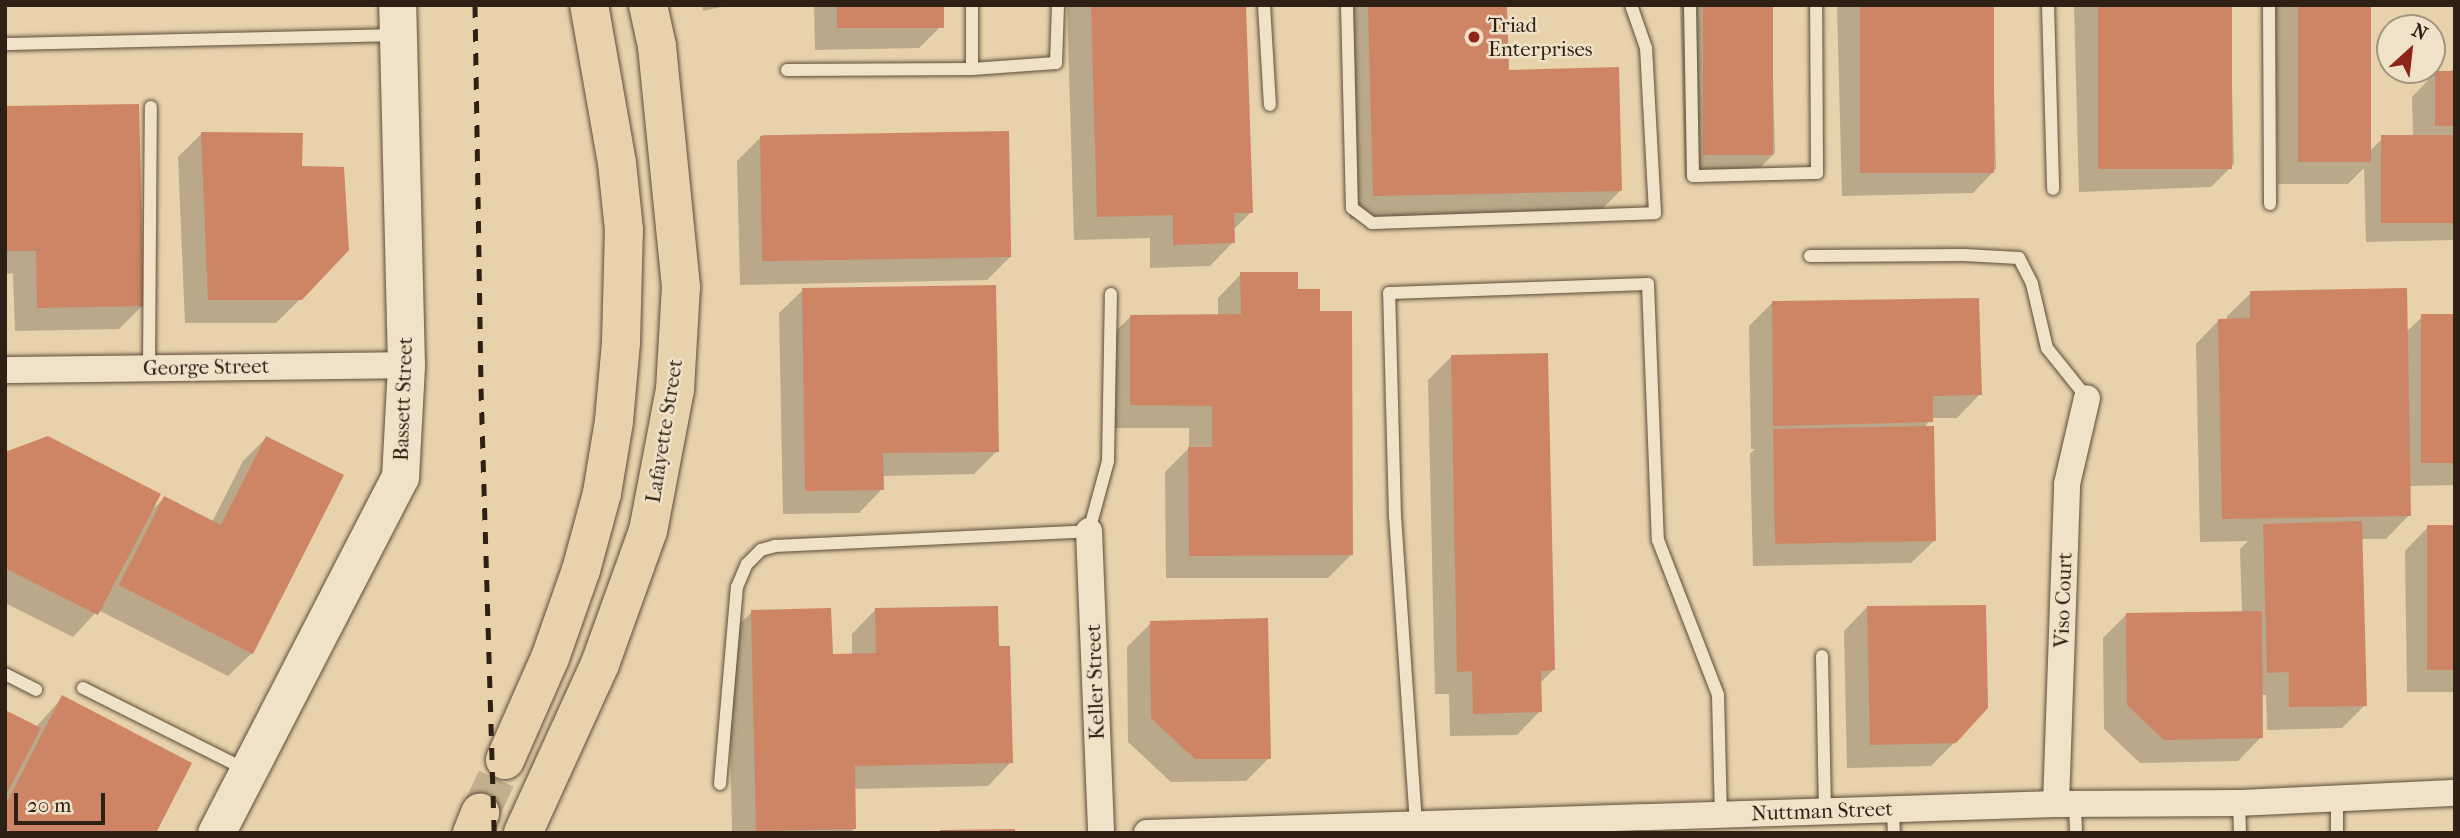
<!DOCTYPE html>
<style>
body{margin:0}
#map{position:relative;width:2460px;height:838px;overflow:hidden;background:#e8d2ac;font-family:"IM FELL French Canon",serif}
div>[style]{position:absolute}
.shadow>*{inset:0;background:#0003}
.building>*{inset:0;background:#cd8566;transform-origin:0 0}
.primary-tunnel>*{height:38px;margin-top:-19px;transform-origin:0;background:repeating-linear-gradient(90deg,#c3ae8e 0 38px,transparent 0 57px)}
.roads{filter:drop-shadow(0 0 2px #5c4c3a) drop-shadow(0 0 2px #5c4c3a)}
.lane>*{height:12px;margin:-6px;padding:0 6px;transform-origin:6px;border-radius:6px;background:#f0e2c9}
.street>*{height:26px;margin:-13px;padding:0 13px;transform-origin:13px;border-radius:13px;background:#f0e2c9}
.secondary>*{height:37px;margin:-18.5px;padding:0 18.5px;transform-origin:18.5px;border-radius:18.5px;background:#f0e2c9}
.primary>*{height:38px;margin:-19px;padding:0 19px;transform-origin:19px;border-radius:19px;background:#e8d2ac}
.rail>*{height:5px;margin-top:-2.5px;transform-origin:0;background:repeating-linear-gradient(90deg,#2e2014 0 12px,transparent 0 24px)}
.dots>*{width:19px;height:19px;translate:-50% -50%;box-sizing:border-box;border:4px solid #f0e2c9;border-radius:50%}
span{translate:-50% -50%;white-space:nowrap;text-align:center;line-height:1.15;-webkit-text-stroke:5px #f0e2c9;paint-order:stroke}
.poi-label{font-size:21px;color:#2e2014}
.left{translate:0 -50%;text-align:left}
.street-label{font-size:21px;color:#2e2014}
.frame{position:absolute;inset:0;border:7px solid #2e2014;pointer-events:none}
.north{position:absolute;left:2376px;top:14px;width:70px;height:70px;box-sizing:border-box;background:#f0e2c9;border:2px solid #a29481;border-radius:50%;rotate:27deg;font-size:19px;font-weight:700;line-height:28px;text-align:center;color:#2e2014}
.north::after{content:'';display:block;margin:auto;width:24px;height:32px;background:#8f2418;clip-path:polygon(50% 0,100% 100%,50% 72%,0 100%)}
.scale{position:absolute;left:14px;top:793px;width:91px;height:32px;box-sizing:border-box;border:4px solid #2e2014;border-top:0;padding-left:9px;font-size:21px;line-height:24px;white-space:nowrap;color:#2e2014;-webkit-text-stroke:5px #f0e2c9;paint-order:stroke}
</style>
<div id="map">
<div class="shadow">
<div style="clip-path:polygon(702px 5px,730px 5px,703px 11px)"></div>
<div style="clip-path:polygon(814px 5px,942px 5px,942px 25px,919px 48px,815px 50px)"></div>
<div style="clip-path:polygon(1067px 5px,1245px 5px,1251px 212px,1233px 230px,1233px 242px,1210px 266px,1150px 268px,1150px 238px,1074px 240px)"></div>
<div style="clip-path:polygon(1345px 5px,1506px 5px,1507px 72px,1620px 191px,1597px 214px,1350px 219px)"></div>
<div style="clip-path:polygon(1680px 5px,1771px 5px,1775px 153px,1751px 176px,1685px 178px)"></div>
<div style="clip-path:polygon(1837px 5px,1992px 5px,1996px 169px,1973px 193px,1842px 196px)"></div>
<div style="clip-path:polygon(2074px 5px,2230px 5px,2234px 164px,2211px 187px,2079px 192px)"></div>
<div style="clip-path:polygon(2275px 5px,2369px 5px,2371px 150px,2382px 139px,2413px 138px,2412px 97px,2435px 73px,2449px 73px,2455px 67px,2454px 240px,2366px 242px,2364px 168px,2348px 184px,2278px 184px)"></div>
<div style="clip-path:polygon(5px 108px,142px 306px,119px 329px,15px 331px,13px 273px,5px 274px)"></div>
<div style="clip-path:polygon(202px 133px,300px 299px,276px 323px,185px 323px,178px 157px)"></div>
<div style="clip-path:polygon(761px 137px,1010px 257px,987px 280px,740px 285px,737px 161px)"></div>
<div style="clip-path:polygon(1241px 274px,1297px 291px,1318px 313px,1351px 555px,1328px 578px,1166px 578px,1165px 472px,1189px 448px,1189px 428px,1108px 428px,1107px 340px,1131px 316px,1218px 316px,1218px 298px)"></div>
<div style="clip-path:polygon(803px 290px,997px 451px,974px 474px,882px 476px,882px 489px,859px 513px,783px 514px,779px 313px)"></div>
<div style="clip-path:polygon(2251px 293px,2406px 332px,2422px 317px,2455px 316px,2455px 485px,2409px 486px,2409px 515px,2386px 539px,2361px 539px,2365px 705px,2342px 728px,2267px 730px,2266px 695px,2261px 695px,2261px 737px,2238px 761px,2140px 763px,2104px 729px,2103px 638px,2127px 614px,2242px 613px,2240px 549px,2248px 541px,2200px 542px,2196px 344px,2219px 320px,2227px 320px,2227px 316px)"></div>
<div style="clip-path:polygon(1773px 302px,1980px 394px,1957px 418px,1931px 418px,1924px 428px,1935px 540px,1911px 563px,1753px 566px,1750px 454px,1755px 449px,1751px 449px,1749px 326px)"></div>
<div style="clip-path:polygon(1451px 357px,1553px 670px,1540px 683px,1540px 711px,1517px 735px,1450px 736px,1449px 694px,1435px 694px,1428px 380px)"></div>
<div style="clip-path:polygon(266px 438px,252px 653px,228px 676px,98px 610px,73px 637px,5px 603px,5px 454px,151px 511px,164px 498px,212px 522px,243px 461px)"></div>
<div style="clip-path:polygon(2428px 527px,2455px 527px,2455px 692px,2407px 692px,2405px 551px)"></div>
<div style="clip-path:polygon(1867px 607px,1955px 742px,1931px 766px,1847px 768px,1844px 631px)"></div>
<div style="clip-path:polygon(875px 610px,997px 648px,1011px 762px,988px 786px,854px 789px,855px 828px,850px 833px,732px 833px,728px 635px,752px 612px,831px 655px,852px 655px,852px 634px)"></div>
<div style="clip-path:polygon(1151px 623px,1269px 758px,1246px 781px,1171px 782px,1128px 742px,1127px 647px)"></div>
<div style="clip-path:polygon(62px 698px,154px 833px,5px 833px,5px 712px,36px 727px)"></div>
</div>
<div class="building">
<div style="left:837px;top:5px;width:107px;height:23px"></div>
<div style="clip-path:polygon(1091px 5px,1246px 5px,1253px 213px,1234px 213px,1235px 243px,1173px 245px,1173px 215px,1097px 217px)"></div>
<div style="clip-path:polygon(1368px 5px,1507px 5px,1509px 70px,1619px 67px,1622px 191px,1373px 196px)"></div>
<div style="left:1703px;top:5px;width:70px;height:150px"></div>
<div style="left:1860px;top:5px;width:134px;height:168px"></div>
<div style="left:2098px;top:5px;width:134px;height:164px"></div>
<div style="left:2298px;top:5px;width:73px;height:157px"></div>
<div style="left:2435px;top:71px;width:20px;height:55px"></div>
<div style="clip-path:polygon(139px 104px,144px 306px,37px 308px,36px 251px,5px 251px,5px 106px)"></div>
<div style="left:1009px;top:131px;width:126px;height:249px;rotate:89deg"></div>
<div style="clip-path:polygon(201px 132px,303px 133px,302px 166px,344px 167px,349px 250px,302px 300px,208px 300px)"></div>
<div style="left:2455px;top:135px;width:88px;height:74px;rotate:90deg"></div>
<div style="clip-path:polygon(1240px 272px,1298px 272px,1298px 289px,1320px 289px,1320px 311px,1352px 311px,1353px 555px,1189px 556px,1188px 447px,1212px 447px,1212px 406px,1130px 405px,1130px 315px,1241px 314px)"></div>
<div style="clip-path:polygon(996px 285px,999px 452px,883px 453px,884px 490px,805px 491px,802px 288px)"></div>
<div style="clip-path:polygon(2407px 288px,2411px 516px,2222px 519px,2218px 319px,2250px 318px,2250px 291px)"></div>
<div style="clip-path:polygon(1979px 298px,1982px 395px,1933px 396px,1933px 422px,1773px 426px,1772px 301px)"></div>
<div style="left:2455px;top:314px;width:149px;height:34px;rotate:90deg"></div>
<div style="clip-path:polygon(1548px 353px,1555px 670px,1541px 671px,1542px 712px,1473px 714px,1472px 671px,1457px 672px,1451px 355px)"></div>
<div style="left:1934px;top:426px;width:115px;height:161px;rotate:89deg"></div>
<div style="clip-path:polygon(48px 436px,161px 494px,98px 615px,5px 568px,5px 452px)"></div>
<div style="clip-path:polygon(266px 436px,344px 475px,253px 654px,119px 585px,164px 496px,221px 525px)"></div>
<div style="clip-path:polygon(2362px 521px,2367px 706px,2289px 707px,2289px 672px,2267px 673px,2263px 524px)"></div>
<div style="left:2427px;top:525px;width:28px;height:145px"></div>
<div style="clip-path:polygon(1986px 605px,1988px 708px,1956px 743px,1870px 745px,1867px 606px)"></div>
<div style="clip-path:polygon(998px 606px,999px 646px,1010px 646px,1013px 763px,855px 766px,856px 829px,756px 831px,751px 610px,831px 608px,833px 654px,876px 653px,875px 608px)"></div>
<div style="clip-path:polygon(2262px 611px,2263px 738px,2164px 740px,2127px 705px,2126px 613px)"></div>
<div style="clip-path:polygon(1268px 618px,1271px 759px,1195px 759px,1151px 718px,1150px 621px)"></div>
<div style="clip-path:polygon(62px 695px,192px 763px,156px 833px,15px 833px,5px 828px,5px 806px)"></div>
<div style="clip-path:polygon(5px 710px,41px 728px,5px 797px)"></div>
<div style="clip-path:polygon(1015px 829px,1015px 833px,940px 833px,940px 830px)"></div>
</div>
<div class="primary-tunnel">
<div style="left:480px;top:813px;width:59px;rotate:-64.7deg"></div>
</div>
<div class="roads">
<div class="lane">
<div style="left:1264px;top:5px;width:100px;rotate:86.6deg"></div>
<div style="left:1347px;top:5px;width:203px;rotate:88.6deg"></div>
<div style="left:1352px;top:208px;width:25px;rotate:37deg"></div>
<div style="left:1372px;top:223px;width:283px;rotate:-2deg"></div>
<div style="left:1655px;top:213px;width:165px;rotate:-93.1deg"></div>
<div style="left:1646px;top:48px;width:46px;rotate:-109.2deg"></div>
<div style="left:1690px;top:5px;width:171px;rotate:89deg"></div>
<div style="left:1693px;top:176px;width:124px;rotate:-1.4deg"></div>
<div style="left:1817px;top:173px;width:168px;rotate:-90.3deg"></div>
<div style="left:2048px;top:5px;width:184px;rotate:88.4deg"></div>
<div style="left:2269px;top:5px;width:199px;rotate:89.7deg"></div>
<div style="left:5px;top:44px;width:388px;rotate:-1.3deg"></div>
<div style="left:972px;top:69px;width:64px;rotate:-90deg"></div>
<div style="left:787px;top:70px;width:185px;rotate:-0.3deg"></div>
<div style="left:972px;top:69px;width:84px;rotate:-4.1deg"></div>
<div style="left:1056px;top:63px;width:58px;rotate:-88deg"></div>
<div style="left:1810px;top:256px;width:154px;rotate:-0.4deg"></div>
<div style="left:1964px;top:255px;width:55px;rotate:3.1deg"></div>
<div style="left:2019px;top:258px;width:29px;rotate:63deg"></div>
<div style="left:2032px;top:284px;width:66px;rotate:76.8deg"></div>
<div style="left:2047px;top:348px;width:64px;rotate:51.3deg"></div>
<div style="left:149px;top:368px;width:261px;rotate:-89.6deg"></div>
<div style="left:1822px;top:656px;width:155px;rotate:88.9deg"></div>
<div style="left:5px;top:674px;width:35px;rotate:27deg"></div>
<div style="left:83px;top:688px;width:181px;rotate:26.6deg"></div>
<div style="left:720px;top:784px;width:198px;rotate:-85.1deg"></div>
<div style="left:737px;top:587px;width:25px;rotate:-67deg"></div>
<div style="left:747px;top:564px;width:20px;rotate:-45deg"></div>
<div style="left:761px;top:550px;width:15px;rotate:-16deg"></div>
<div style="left:775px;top:546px;width:314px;rotate:-2.7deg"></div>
<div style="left:1089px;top:531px;width:73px;rotate:-74.8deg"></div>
<div style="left:1108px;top:461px;width:167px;rotate:-89deg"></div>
<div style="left:2337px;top:798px;width:35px;rotate:90deg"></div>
<div style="left:2239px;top:803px;width:30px;rotate:88deg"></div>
<div style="left:2075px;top:804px;width:29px;rotate:88deg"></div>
<div style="left:1893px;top:809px;width:24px;rotate:88deg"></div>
<div style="left:1416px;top:824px;width:308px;rotate:-93.9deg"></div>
<div style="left:1395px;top:517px;width:224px;rotate:-91.5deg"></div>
<div style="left:1389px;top:293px;width:259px;rotate:-2deg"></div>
<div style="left:1648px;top:284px;width:256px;rotate:87.8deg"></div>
<div style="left:1658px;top:540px;width:166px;rotate:68.8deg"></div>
<div style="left:1718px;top:695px;width:120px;rotate:88.6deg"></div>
</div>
<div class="street">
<div style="left:5px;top:370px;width:401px;rotate:-0.7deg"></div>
<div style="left:1089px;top:531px;width:302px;rotate:87.7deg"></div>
<div style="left:2056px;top:804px;width:320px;rotate:-88deg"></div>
<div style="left:2067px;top:484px;width:88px;rotate:-76.9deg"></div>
<div style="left:1147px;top:833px;width:909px;rotate:-1.83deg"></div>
<div style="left:2056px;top:804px;width:183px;rotate:-0.3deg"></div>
<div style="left:2239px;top:803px;width:216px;rotate:-2.7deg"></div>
</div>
<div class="secondary">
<div style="left:216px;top:833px;width:401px;rotate:-62.7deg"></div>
<div style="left:400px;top:477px;width:112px;rotate:-86.9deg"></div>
<div style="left:406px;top:365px;width:360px;rotate:-91.4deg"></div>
</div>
<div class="primary">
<div style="left:505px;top:760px;width:111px;rotate:-66.2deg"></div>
<div style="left:550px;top:658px;width:93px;rotate:-70.6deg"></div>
<div style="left:581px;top:570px;width:80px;rotate:-74.7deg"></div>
<div style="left:602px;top:493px;width:73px;rotate:-80.5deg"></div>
<div style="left:614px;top:421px;width:79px;rotate:-84.9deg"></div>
<div style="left:621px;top:342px;width:112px;rotate:-88.5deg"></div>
<div style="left:624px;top:230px;width:67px;rotate:-96deg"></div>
<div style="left:617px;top:163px;width:160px;rotate:-100deg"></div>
<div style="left:472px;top:833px;width:22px;rotate:-68deg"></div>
<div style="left:523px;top:833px;width:186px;rotate:-65.5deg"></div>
<div style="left:600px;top:664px;width:141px;rotate:-70.2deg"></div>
<div style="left:648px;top:531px;width:144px;rotate:-79.2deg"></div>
<div style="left:675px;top:390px;width:103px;rotate:-86.7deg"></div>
<div style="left:681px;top:287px;width:242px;rotate:-95.7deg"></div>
<div style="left:657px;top:46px;width:42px;rotate:-102.4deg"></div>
</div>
</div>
<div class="rail">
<div style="left:475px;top:5px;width:383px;rotate:89.1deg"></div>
<div style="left:481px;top:388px;width:445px;rotate:88.3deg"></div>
</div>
<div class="dots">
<div style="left:1474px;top:37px;background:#8f2418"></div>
</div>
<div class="poi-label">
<span class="left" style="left:1488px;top:37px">Triad<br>Enterprises</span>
</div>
<div class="street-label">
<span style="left:206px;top:367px;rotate:-1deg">George Street</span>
<span style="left:403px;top:399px;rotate:-88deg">Bassett Street</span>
<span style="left:664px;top:431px;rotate:-81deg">Lafayette Street</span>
<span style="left:2063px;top:600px;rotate:-88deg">Viso Court</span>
<span style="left:1095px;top:682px;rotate:-92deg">Keller Street</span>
<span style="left:1822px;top:811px;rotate:-2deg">Nuttman Street</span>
</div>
<div class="frame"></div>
<div class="north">N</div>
<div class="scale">20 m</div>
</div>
